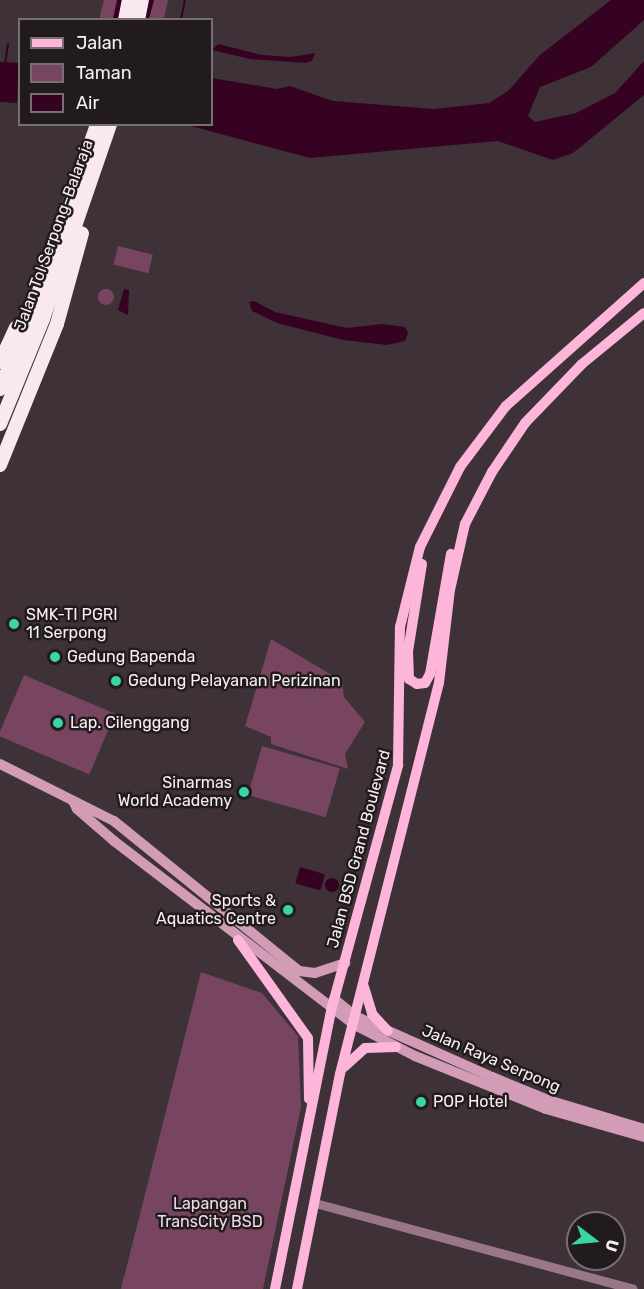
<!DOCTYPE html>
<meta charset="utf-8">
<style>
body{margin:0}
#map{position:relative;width:644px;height:1289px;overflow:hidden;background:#3e3138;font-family:Rubik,sans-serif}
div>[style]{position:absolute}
.green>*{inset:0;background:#77455f;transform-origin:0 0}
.round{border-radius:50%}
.water>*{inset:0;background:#350222;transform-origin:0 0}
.stream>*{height:2px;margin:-1px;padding:0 1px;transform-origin:1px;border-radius:1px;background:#350222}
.tertiary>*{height:9px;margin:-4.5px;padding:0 4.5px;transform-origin:4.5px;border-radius:4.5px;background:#9a7788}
.secondary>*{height:10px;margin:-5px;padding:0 5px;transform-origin:5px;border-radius:5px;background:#d29bb6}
.primary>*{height:10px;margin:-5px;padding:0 5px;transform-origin:5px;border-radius:5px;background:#fdb6da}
.motorway>*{height:14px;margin:-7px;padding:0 7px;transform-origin:7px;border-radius:7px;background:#f9e8f0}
.dots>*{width:16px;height:16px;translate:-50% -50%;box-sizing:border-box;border:3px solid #211b1e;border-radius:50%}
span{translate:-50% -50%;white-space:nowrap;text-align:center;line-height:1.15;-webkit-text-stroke:5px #211b1e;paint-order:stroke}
.street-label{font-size:16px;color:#f8eff3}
.poi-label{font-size:16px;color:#f8eff3}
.left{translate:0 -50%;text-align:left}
.right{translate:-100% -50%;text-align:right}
.park-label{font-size:16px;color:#f1dbe5}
.legend{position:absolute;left:18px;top:18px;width:195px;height:108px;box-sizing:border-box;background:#211b1e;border:2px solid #777073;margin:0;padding:8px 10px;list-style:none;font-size:18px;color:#f8eff3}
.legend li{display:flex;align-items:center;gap:12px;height:30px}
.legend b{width:30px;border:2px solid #777073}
.north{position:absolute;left:566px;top:1211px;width:60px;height:60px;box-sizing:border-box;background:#211b1e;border:2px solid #777073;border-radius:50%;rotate:106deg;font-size:16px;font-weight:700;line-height:24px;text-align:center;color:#f8eff3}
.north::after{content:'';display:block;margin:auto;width:21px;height:27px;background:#3ad4a5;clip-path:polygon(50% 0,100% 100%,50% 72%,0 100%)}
</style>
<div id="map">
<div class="green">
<div style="clip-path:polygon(104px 0,168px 0,164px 19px,99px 20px)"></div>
<div style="left:118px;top:246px;width:36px;height:19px;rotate:14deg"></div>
<div class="round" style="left:98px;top:289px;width:16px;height:16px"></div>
<div style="clip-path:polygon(271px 639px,342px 681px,344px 697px,365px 722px,345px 754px,348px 769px,271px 744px,271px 737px,245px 726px)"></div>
<div style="left:24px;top:675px;width:99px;height:66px;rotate:23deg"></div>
<div style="left:262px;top:746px;width:81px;height:51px;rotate:16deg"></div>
<div style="clip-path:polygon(201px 972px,262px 993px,298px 1036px,301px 1107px,263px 1289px,121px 1289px)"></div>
</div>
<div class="water">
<div style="clip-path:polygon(117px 0,154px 0,149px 19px,113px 19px)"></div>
<div style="clip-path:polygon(611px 0,644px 0,644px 20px,591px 67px,540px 87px,528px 116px,535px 122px,576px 113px,615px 93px,644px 61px,644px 95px,573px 153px,553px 160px,498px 141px,310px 158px,187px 125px,212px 124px,212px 78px,277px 89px,290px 86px,333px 101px,434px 109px,489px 103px,508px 91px,540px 55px)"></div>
<div style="clip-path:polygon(218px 44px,262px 55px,291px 57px,315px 53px,312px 61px,306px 63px,250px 59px,212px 50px)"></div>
<div style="left:0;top:62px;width:19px;height:40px;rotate:3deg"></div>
<div style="clip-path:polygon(124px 289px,129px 290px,128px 315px,118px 310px)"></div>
<div style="clip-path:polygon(254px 301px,275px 312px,347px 328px,382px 324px,405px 327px,408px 333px,405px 341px,387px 345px,343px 340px,277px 323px,252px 311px,249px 302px)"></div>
<div style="left:300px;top:867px;width:26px;height:17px;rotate:16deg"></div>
<div class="round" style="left:325px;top:878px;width:14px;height:14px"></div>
</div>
<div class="stream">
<div style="left:181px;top:20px;width:20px;rotate:-79deg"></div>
<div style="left:5px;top:65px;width:21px;rotate:-82deg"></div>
</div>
<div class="tertiary">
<div style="left:315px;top:1203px;width:329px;rotate:15.1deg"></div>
</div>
<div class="secondary">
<div style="left:0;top:764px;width:127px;rotate:26.6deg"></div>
<div style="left:114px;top:821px;width:238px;rotate:39deg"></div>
<div style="left:299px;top:971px;width:16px;rotate:7deg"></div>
<div style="left:315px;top:973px;width:32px;rotate:-18deg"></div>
<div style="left:73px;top:801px;width:9px;rotate:63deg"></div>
<div style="left:77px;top:809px;width:49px;rotate:40.9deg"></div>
<div style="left:114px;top:841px;width:301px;rotate:37.4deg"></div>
<div style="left:353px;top:1024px;width:70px;rotate:27.3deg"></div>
<div style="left:415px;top:1056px;width:141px;rotate:22deg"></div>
<div style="left:546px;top:1109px;width:102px;rotate:15.9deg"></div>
<div style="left:334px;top:999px;width:27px;rotate:39deg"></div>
<div style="left:355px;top:1016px;width:150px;rotate:24deg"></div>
<div style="left:492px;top:1077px;width:61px;rotate:22.3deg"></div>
<div style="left:548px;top:1100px;width:100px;rotate:16.8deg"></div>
</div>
<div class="primary">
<div style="left:422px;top:564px;width:88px;rotate:99.1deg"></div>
<div style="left:408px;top:651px;width:28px;rotate:88deg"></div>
<div style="left:409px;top:679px;width:9px;rotate:32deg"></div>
<div style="left:417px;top:684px;width:8px;rotate:-7deg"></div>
<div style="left:425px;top:683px;width:10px;rotate:-61deg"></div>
<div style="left:430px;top:674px;width:122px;rotate:-80.1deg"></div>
<div style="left:238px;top:940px;width:120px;rotate:54.5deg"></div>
<div style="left:308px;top:1038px;width:61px;rotate:89.1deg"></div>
<div style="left:364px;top:987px;width:28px;rotate:73deg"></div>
<div style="left:372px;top:1014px;width:23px;rotate:47deg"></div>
<div style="left:344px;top:1067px;width:28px;rotate:-42deg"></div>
<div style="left:365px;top:1048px;width:31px;rotate:-2deg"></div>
<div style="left:275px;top:1289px;width:288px;rotate:-78.6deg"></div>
<div style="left:332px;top:1007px;width:251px;rotate:-74.7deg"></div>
<div style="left:398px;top:765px;width:138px;rotate:-89.2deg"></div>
<div style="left:400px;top:627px;width:82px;rotate:-76deg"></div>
<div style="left:420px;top:547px;width:89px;rotate:-63.4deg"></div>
<div style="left:460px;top:467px;width:76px;rotate:-53deg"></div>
<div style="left:506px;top:406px;width:185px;rotate:-41.7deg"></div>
<div style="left:297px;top:1289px;width:219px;rotate:-78.7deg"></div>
<div style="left:340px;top:1074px;width:403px;rotate:-75.8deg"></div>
<div style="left:439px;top:683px;width:94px;rotate:-83.3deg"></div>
<div style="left:450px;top:590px;width:68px;rotate:-77.2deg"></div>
<div style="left:465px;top:524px;width:59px;rotate:-62.6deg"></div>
<div style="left:492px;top:472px;width:59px;rotate:-56deg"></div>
<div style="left:525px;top:423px;width:82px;rotate:-46deg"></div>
<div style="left:582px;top:364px;width:80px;rotate:-39.4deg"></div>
</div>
<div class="motorway">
<div style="left:125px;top:20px;width:20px;rotate:-79deg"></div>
<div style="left:138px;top:20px;width:20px;rotate:-79deg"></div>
<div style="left:0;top:362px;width:38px;rotate:-65deg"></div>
<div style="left:0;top:389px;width:81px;rotate:-67.5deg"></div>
<div style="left:31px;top:314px;width:201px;rotate:-70.8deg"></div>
<div style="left:0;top:424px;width:113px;rotate:-67.7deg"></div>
<div style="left:43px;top:319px;width:206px;rotate:-71deg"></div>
<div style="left:0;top:465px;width:152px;rotate:-68deg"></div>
<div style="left:57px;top:324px;width:94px;rotate:-74.6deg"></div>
</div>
<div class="dots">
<div style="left:14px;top:624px;background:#3ad4a5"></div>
<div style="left:55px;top:657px;background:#3ad4a5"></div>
<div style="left:116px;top:681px;background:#3ad4a5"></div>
<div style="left:58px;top:723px;background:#3ad4a5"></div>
<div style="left:244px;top:792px;background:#3ad4a5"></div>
<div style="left:288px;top:910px;background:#3ad4a5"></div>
<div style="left:421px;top:1102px;background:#3ad4a5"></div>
</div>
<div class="street-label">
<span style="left:54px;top:235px;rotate:-70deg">Jalan Tol Serpong–Balaraja</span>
<span style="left:359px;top:849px;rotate:-75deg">Jalan BSD Grand Boulevard</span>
<span style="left:491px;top:1059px;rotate:23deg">Jalan Raya Serpong</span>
</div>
<div class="poi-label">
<span class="left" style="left:26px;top:624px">SMK-TI PGRI<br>11 Serpong</span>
<span class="left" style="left:67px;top:657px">Gedung Bapenda</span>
<span class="left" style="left:128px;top:681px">Gedung Pelayanan Perizinan</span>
<span class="left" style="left:70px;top:723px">Lap. Cilenggang</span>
<span class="right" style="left:232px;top:792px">Sinarmas<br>World Academy</span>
<span class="right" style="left:276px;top:910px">Sports &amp;<br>Aquatics Centre</span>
<span class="left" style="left:433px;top:1102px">POP Hotel</span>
</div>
<div class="park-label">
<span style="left:210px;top:1213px">Lapangan<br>TransCity BSD</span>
</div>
<ul class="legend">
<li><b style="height:8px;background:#fdb6da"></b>Jalan</li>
<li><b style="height:16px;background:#77455f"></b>Taman</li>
<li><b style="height:16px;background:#350222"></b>Air</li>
</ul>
<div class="north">U</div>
</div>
